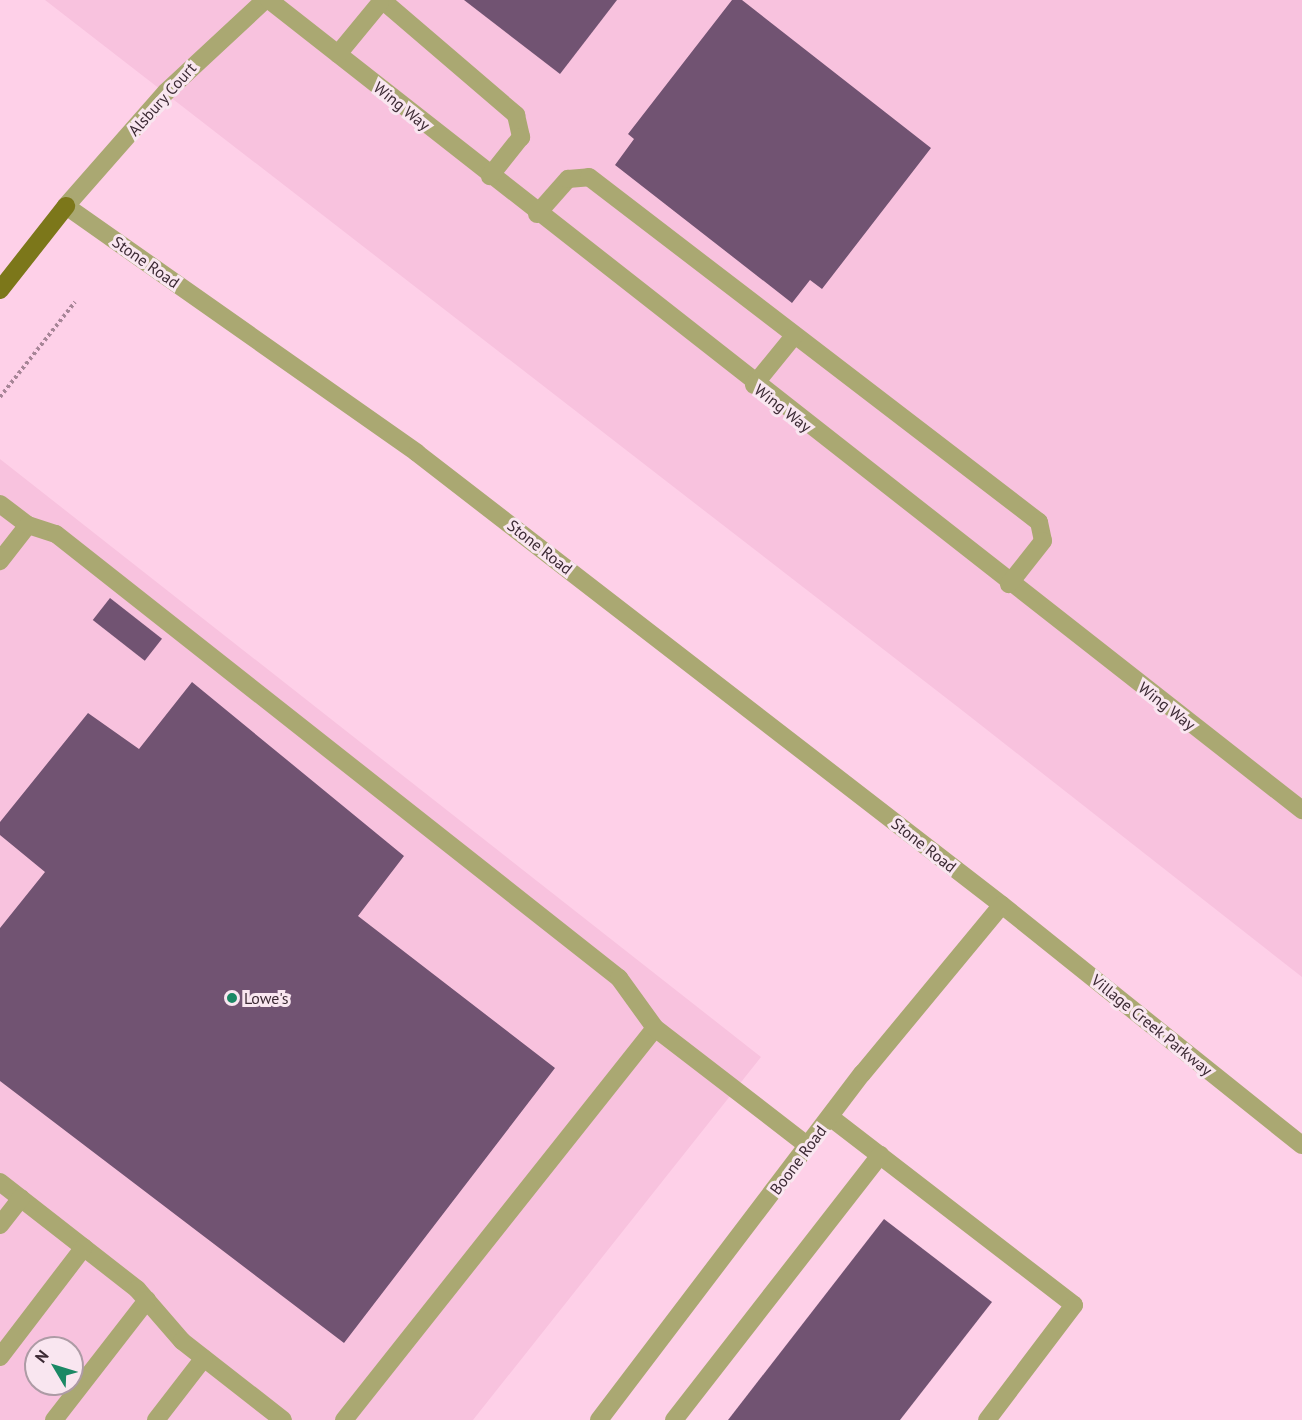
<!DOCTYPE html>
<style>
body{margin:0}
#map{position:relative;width:1302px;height:1420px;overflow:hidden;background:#fed0e8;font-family:"PT Sans",sans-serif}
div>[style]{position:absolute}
.built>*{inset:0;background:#f8c2de}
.building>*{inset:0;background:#715372;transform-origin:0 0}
.path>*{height:4px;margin-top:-2px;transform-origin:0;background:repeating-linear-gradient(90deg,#a78597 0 3px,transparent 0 6px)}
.minor>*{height:18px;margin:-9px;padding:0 9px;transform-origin:9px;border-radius:9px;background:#aaa872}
.major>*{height:18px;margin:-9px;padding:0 9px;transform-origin:9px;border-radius:9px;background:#7c771a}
.dots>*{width:16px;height:16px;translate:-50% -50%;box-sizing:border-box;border:3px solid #f9e6f0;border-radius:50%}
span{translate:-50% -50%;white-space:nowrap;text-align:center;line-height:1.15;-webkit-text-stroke:6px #f9e6f0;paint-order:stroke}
.street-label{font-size:16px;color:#3c2a34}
.poi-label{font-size:16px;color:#3c2a34}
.left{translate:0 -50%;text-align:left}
.north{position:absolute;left:24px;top:1336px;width:60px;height:60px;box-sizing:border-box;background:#f9e6f0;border:2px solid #ad9ba5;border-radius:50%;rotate:308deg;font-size:16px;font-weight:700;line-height:24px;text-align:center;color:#3c2a34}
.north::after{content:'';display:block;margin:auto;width:21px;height:27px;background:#1b8865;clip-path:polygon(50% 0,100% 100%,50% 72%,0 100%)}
</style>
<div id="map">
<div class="built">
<div style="clip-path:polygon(45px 0,1302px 0,1302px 977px,963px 711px)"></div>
<div style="clip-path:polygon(evenodd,0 459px,761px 1057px,473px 1420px,0 1420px,0 459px,36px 1348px,72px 1348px,72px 1384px,36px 1384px,36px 1348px)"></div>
</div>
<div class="building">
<div style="clip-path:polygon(464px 0,617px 0,560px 74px)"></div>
<div style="clip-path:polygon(732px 0,742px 0,931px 148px,822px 289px,810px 280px,792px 303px,615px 165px,634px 139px,628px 134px)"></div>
<div style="left:110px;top:598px;width:66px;height:28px;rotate:38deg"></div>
<div style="clip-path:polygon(192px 682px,404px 856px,358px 916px,555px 1068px,344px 1343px,0 1081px,0 928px,45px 872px,0 835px,0 822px,88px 713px,139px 749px)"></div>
<div style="clip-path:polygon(884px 1219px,992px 1302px,900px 1420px,728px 1420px)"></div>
</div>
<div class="path">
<div style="left:0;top:397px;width:121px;rotate:-51.7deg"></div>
</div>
<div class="minor">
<div style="left:265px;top:0;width:135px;rotate:137.1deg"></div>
<div style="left:166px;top:92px;width:152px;rotate:131.3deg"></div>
<div style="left:66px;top:206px;width:429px;rotate:35.1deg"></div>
<div style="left:417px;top:453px;width:739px;rotate:37.69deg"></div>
<div style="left:1002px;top:905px;width:384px;rotate:38.7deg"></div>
<div style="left:269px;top:0;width:1313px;rotate:38.1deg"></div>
<div style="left:382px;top:0;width:177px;rotate:40.6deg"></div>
<div style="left:516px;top:115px;width:23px;rotate:77deg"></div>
<div style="left:521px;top:137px;width:50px;rotate:128.5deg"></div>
<div style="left:338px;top:54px;width:66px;rotate:-50.5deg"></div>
<div style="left:537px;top:214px;width:47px;rotate:-48.5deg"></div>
<div style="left:568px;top:179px;width:21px;rotate:-5deg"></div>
<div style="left:589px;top:177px;width:567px;rotate:37.48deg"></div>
<div style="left:1039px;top:522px;width:19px;rotate:78deg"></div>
<div style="left:1043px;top:541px;width:55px;rotate:128.3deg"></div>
<div style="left:754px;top:385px;width:63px;rotate:-50.8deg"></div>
<div style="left:0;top:504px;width:35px;rotate:37deg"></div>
<div style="left:28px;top:525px;width:46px;rotate:127.9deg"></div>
<div style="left:28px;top:525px;width:29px;rotate:18deg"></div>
<div style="left:56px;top:534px;width:717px;rotate:38.26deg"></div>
<div style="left:619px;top:978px;width:62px;rotate:54.2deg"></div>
<div style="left:830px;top:1117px;width:308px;rotate:37.6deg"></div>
<div style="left:1074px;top:1305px;width:144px;rotate:127.1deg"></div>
<div style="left:0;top:1182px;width:174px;rotate:38deg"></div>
<div style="left:137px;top:1289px;width:69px;rotate:49.1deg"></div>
<div style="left:182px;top:1341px;width:128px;rotate:38deg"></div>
<div style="left:0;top:1225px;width:34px;rotate:-52deg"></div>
<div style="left:0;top:1357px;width:138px;rotate:-52.6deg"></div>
<div style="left:54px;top:1420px;width:152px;rotate:-52.2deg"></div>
<div style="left:156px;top:1420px;width:78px;rotate:-52.3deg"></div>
<div style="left:344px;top:1420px;width:500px;rotate:-51.57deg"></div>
<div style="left:655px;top:1028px;width:193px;rotate:37.6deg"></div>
<div style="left:599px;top:1420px;width:435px;rotate:-52.8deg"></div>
<div style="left:862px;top:1074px;width:219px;rotate:-50.4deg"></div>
<div style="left:674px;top:1420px;width:336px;rotate:-52.1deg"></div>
</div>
<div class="major">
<div style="left:0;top:290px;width:107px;rotate:-51.8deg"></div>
</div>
<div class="dots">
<div style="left:232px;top:998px;background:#1b8865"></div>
</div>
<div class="street-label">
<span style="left:162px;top:99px;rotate:-48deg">Alsbury Court</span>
<span style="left:402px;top:106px;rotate:39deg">Wing Way</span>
<span style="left:146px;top:262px;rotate:35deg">Stone Road</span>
<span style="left:783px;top:408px;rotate:38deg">Wing Way</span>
<span style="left:540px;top:547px;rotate:38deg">Stone Road</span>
<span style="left:1167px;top:706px;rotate:38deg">Wing Way</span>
<span style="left:924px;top:845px;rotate:38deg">Stone Road</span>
<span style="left:1152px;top:1025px;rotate:39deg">Village Creek Parkway</span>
<span style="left:798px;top:1160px;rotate:-53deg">Boone Road</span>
</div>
<div class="poi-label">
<span class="left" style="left:244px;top:998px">Lowe's</span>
</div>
<div class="north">N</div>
</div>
